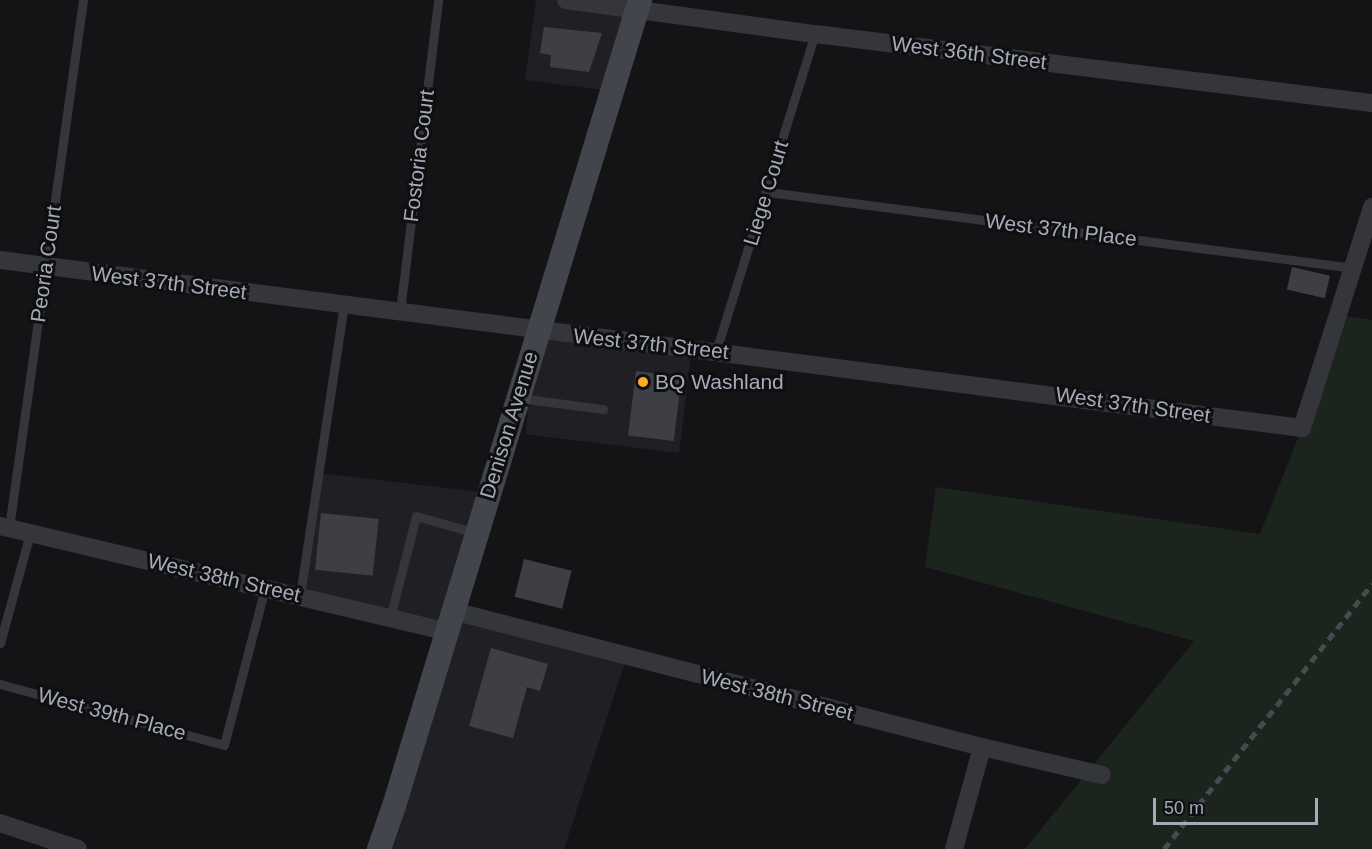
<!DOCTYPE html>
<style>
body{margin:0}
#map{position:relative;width:1372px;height:849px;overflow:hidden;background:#141416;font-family:Arial,sans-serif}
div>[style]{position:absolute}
.built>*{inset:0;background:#202024;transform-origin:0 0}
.green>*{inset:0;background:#1c251d}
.building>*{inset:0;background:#3e3f44;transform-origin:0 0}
.service>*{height:9px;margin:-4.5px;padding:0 4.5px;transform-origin:4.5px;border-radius:4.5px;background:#35363c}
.minor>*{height:18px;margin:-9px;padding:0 9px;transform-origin:9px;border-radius:9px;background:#35363c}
.secondary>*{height:24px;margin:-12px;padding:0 12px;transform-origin:12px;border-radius:12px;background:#43454c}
.rail>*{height:4.5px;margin-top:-2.25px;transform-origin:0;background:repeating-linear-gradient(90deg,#484a51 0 8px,transparent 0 14px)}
.dots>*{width:16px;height:16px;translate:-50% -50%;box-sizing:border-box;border:3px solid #0f0f11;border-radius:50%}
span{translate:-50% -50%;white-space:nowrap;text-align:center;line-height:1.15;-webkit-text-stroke:6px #0f0f11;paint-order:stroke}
.street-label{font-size:21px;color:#a5abb8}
.poi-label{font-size:21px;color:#a5abb8}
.left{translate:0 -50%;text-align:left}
.scale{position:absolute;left:1153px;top:798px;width:165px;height:27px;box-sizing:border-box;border:3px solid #a5abb8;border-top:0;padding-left:8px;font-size:18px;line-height:21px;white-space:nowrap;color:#a5abb8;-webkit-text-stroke:4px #0f0f11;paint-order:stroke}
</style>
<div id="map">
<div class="built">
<div style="clip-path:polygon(536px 0,566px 0,637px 10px,612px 91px,525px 80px)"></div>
<div style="left:538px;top:330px;width:155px;height:105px;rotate:7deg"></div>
<div style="clip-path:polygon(319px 473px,489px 493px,453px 611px,627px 656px,564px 849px,379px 849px,447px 632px,300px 595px)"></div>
</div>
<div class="green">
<div style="clip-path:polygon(1339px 315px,1372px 320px,1372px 849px,1025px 849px,1194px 641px,925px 567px,936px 487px,1260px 534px,1302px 428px)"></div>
</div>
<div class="building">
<div style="clip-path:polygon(544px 27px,602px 33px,589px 72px,550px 67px,551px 55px,540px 53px)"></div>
<div style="left:1292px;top:267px;width:39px;height:23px;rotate:13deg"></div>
<div style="left:636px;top:371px;width:46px;height:65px;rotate:7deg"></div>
<div style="left:321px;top:513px;width:58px;height:57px;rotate:6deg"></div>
<div style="left:524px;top:559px;width:49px;height:39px;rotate:14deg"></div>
<div style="clip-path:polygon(491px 648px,548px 664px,540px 691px,527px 687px,513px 738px,469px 726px)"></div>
</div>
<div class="service">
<div style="left:768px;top:192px;width:591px;rotate:7.39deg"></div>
<div style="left:400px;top:311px;width:313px;rotate:-83deg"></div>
<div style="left:716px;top:351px;width:332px;rotate:-72.7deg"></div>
<div style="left:519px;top:398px;width:85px;rotate:7.5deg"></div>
<div style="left:9px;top:528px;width:533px;rotate:-82.02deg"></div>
<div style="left:300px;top:595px;width:293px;rotate:-81.4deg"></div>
<div style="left:390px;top:618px;width:105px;rotate:-75.7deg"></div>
<div style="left:416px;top:516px;width:62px;rotate:15.8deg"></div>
<div style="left:0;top:643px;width:114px;rotate:-74.7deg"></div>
<div style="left:0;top:684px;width:232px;rotate:15.2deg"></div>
<div style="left:224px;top:745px;width:162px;rotate:-75.4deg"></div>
</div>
<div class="minor">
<div style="left:566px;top:0;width:251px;rotate:7.8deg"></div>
<div style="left:815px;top:34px;width:561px;rotate:7.06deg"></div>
<div style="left:0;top:260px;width:1313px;rotate:7.35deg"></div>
<div style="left:1302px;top:428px;width:232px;rotate:-72.4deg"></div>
<div style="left:0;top:526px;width:459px;rotate:13.3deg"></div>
<div style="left:453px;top:611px;width:546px;rotate:14.42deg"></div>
<div style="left:982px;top:747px;width:123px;rotate:13.1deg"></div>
<div style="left:0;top:823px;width:82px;rotate:18.4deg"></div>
<div style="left:954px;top:849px;width:106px;rotate:-74.6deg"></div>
</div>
<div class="secondary">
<div style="left:379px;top:849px;width:46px;rotate:-70.8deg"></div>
<div style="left:394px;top:806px;width:843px;rotate:-73.03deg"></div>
</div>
<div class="rail">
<div style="left:1164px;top:849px;width:337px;rotate:-51.9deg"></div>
</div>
<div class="dots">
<div style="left:643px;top:382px;background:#ffad24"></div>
</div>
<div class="street-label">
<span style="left:969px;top:53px;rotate:7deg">West 36th Street</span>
<span style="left:419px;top:156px;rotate:-83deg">Fostoria Court</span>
<span style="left:766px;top:193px;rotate:-73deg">Liege Court</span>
<span style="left:1061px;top:230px;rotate:7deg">West 37th Place</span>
<span style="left:46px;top:264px;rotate:-82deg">Peoria Court</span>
<span style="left:169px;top:283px;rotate:7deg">West 37th Street</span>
<span style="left:651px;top:344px;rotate:6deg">West 37th Street</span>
<span style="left:1133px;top:405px;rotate:8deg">West 37th Street</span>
<span style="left:509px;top:425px;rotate:-73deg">Denison Avenue</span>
<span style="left:224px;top:578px;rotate:13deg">West 38th Street</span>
<span style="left:777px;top:695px;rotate:14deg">West 38th Street</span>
<span style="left:112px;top:714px;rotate:15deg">West 39th Place</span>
</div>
<div class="poi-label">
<span class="left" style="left:655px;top:382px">BQ Washland</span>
</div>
<div class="scale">50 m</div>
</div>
